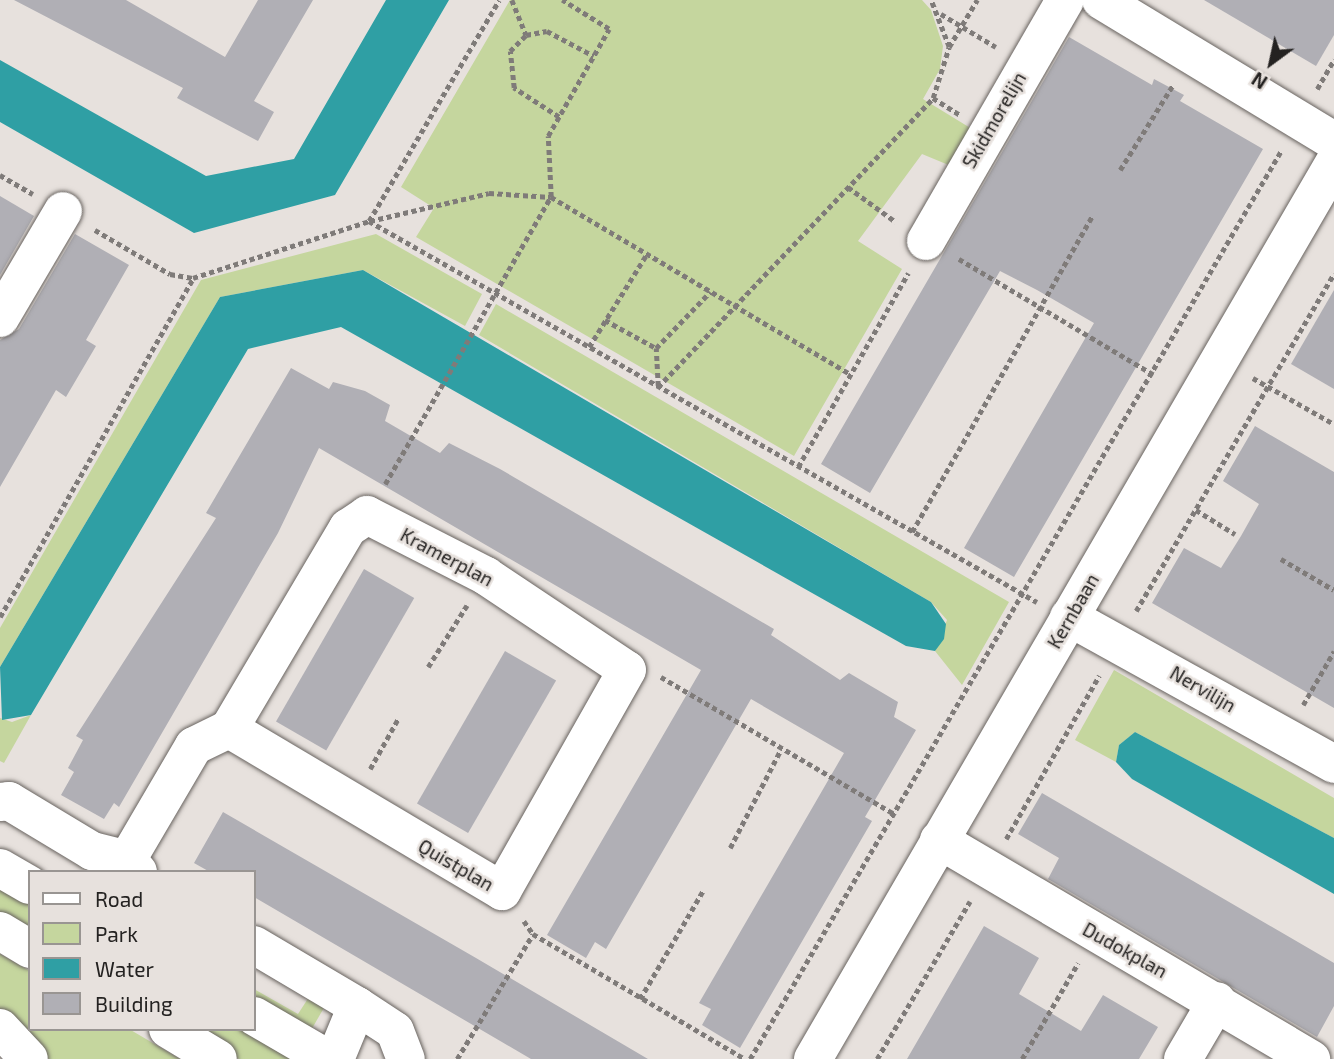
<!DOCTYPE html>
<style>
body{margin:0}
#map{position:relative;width:1334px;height:1059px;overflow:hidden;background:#e7e1dd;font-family:"Exo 2",sans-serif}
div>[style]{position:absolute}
.green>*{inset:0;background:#c5d69e}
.water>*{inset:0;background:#2f9fa4}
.building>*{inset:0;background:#b0afb5;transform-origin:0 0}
.path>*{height:4.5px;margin-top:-2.25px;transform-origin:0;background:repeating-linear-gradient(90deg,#7f7b79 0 5px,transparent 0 8.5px)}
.roads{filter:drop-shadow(0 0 2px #68635f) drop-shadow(0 0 2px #68635f)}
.minor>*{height:38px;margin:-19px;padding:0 19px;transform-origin:19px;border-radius:19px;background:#fff}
span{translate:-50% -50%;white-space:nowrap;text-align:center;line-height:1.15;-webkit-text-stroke:5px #e7e1dd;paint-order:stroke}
.street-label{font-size:19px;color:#242221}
.legend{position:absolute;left:28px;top:870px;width:228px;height:161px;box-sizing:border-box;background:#e7e1dd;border:2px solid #999592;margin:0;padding:9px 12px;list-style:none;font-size:21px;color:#242221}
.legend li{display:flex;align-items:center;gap:14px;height:35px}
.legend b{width:35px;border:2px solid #999592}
.north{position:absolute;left:1236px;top:28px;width:70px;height:70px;-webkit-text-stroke:5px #e7e1dd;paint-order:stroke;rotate:213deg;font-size:19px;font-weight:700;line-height:28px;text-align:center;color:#242221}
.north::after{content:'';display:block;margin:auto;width:24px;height:32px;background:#242221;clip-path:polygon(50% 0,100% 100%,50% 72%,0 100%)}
</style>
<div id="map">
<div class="green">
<div style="clip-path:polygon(510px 0,922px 0,931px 10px,943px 46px,940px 69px,923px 99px,972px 129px,951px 166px,922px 154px,858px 241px,902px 269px,794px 456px,416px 237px,434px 208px,401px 187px)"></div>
<div style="clip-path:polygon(376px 234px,482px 294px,465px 326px,363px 270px,220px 297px,0 667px,0 628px,201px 280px)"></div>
<div style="clip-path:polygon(496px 304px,1009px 602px,962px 685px,935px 651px,947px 620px,931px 602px,479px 335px)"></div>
<div style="clip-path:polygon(1114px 670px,1334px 798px,1334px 838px,1135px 732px,1119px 745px,1116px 762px,1075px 740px)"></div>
<div style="clip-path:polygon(31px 715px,4px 763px,0 761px,0 718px,12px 722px)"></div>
<div style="clip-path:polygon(0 886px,30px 903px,30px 937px,0 920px)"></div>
<div style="clip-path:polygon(0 954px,30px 971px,30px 1029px,129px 1029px,180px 1059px,49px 1059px,0 1009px)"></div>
<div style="clip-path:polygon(254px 989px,298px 1014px,309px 997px,325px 1006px,310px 1032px,254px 1000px)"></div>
<div style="clip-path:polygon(188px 1029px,247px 1029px,298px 1059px,239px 1059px)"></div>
</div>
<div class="water">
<div style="clip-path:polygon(386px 0,449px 0,335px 195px,194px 233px,0 122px,0 60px,206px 176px,294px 159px)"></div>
<div style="clip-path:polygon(363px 270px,931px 602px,946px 624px,944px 639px,935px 651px,906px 646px,341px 327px,248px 349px,31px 715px,2px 720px,0 667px,220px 297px)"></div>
<div style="clip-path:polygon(1135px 732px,1334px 838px,1334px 894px,1132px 779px,1116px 762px,1119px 745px)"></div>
</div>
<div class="building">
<div style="clip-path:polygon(14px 0,126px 0,225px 57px,258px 0,313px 0,254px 101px,274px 112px,258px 141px,177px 98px,183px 88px)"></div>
<div style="clip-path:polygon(1204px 0,1334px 0,1334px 35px,1316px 66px)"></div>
<div style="clip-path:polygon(1069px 37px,1152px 85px,1154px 79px,1184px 95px,1180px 101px,1263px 149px,1014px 577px,964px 548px,1094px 323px,1037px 290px,1000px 271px,870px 493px,821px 464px)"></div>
<div style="clip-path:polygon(0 196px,34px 216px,0 275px)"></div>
<div style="clip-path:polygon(75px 234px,129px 265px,86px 340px,96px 346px,66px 397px,56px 390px,0 487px,0 340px,19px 329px)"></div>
<div style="clip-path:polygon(1334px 290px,1334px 389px,1291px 364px)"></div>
<div style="clip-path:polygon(291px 368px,329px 389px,333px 382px,365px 391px,390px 405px,385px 421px,440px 453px,449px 443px,500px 469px,774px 629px,771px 635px,840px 680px,849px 673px,898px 702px,894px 717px,916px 730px,865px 817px,872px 821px,740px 1048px,702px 1025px,711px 1009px,699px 1003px,844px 753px,751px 699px,606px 949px,595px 942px,586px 958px,547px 935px,701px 670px,319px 448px,278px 533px,119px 807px,114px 803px,104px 819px,61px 795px,74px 772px,68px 768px,83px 740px,76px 736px,216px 518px,206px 513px)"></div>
<div style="clip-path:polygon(1255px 426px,1334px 472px,1334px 708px,1152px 603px,1184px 548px,1221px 568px,1241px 536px,1259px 504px,1223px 481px)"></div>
<div style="left:364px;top:569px;width:58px;height:176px;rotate:30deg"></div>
<div style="left:505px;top:651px;width:59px;height:176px;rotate:30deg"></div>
<div style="clip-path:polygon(1042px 793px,1334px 963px,1334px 1006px,1317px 1037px,1048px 879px,1059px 858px,1018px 834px)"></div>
<div style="clip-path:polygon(223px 812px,476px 958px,648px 1059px,531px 1059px,254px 897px,254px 872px,210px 872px,194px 863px)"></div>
<div style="clip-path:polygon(984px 926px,1039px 958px,1019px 994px,1081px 1031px,1103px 995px,1158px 1027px,1139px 1059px,907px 1059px)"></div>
</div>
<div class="path">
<div style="left:512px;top:0;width:38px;rotate:68deg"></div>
<div style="left:941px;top:14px;width:64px;rotate:31deg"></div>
<div style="left:949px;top:47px;width:55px;rotate:-59.2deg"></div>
<div style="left:1317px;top:89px;width:34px;rotate:-60deg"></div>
<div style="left:933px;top:98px;width:31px;rotate:32deg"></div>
<div style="left:559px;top:117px;width:54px;rotate:-147.2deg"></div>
<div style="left:514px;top:88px;width:37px;rotate:-96deg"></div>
<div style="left:510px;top:51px;width:23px;rotate:-45deg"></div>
<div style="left:526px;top:35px;width:21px;rotate:-11deg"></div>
<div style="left:547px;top:31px;width:53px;rotate:28deg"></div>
<div style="left:1120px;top:170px;width:100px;rotate:-58.1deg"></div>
<div style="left:0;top:175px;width:38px;rotate:30deg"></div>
<div style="left:848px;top:187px;width:59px;rotate:36.1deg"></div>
<div style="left:369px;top:221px;width:769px;rotate:29.7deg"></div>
<div style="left:370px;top:221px;width:122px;rotate:-13.2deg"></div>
<div style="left:489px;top:193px;width:62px;rotate:3.7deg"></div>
<div style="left:551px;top:197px;width:347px;rotate:30.6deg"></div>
<div style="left:95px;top:230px;width:87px;rotate:30.4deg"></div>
<div style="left:170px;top:274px;width:23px;rotate:10deg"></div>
<div style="left:193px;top:278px;width:185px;rotate:-17.9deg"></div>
<div style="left:369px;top:221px;width:256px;rotate:-59.5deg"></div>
<div style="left:959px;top:259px;width:227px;rotate:30.7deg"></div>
<div style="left:605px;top:320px;width:58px;rotate:28.8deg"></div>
<div style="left:589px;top:347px;width:110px;rotate:-58.1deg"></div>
<div style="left:1253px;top:378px;width:93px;rotate:29.6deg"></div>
<div style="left:658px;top:386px;width:38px;rotate:-93deg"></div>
<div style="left:656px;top:348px;width:78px;rotate:-46deg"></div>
<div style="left:658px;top:387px;width:399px;rotate:-46.4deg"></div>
<div style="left:933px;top:98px;width:53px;rotate:-72.6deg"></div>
<div style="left:949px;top:47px;width:50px;rotate:-111deg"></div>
<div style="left:798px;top:467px;width:223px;rotate:-60.4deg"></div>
<div style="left:385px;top:484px;width:332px;rotate:-60deg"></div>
<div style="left:551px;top:197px;width:61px;rotate:-92.8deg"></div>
<div style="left:548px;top:136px;width:123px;rotate:-60.3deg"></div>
<div style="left:609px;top:29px;width:55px;rotate:-148.3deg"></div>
<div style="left:1196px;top:510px;width:46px;rotate:31.6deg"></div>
<div style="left:912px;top:532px;width:363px;rotate:-60.3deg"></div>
<div style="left:1281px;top:559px;width:61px;rotate:30.3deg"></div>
<div style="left:1136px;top:611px;width:391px;rotate:-59.6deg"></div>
<div style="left:0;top:617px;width:390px;rotate:-60.3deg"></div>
<div style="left:428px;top:667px;width:73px;rotate:-57.8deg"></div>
<div style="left:661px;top:677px;width:269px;rotate:30.4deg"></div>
<div style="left:1303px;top:705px;width:62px;rotate:-60.1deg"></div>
<div style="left:370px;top:769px;width:57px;rotate:-60.8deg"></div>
<div style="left:1006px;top:839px;width:188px;rotate:-60.3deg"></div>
<div style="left:730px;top:848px;width:109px;rotate:-62.7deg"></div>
<div style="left:524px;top:921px;width:16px;rotate:55deg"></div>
<div style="left:533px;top:934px;width:246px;rotate:30.5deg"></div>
<div style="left:640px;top:999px;width:127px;rotate:-59.8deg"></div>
<div style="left:457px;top:1059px;width:146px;rotate:-58.7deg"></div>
<div style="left:750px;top:1059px;width:1052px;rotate:-59.68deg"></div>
<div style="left:877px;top:1059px;width:183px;rotate:-59.5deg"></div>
<div style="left:1022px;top:1059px;width:111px;rotate:-59.7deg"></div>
</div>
<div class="roads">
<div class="minor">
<div style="left:1101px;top:0;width:272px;rotate:31.2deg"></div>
<div style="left:926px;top:241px;width:278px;rotate:-60deg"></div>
<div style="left:0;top:318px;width:124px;rotate:-59.5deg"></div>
<div style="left:1069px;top:617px;width:303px;rotate:29deg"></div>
<div style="left:0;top:802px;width:9px;rotate:-6deg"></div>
<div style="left:9px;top:801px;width:97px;rotate:31.1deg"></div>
<div style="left:92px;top:851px;width:36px;rotate:14deg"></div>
<div style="left:127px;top:860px;width:16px;rotate:47deg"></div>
<div style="left:939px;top:840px;width:432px;rotate:30.5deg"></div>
<div style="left:127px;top:860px;width:132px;rotate:-59.6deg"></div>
<div style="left:194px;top:746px;width:39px;rotate:-26deg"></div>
<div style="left:229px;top:729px;width:234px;rotate:-59.4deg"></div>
<div style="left:348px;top:528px;width:23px;rotate:-34deg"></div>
<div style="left:367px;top:515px;width:134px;rotate:27.1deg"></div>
<div style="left:486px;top:576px;width:169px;rotate:33.7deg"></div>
<div style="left:627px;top:670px;width:254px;rotate:119.5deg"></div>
<div style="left:502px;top:891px;width:317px;rotate:-149.3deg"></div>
<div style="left:0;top:868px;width:34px;rotate:30deg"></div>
<div style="left:0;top:931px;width:35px;rotate:31deg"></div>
<div style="left:254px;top:945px;width:120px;rotate:30.6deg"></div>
<div style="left:357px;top:1006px;width:57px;rotate:112.5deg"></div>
<div style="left:357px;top:1006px;width:45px;rotate:33.3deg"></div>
<div style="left:395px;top:1031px;width:30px;rotate:69deg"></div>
<div style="left:254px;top:1016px;width:86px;rotate:30.2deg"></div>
<div style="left:0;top:1028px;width:42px;rotate:46.9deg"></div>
<div style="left:168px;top:1029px;width:58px;rotate:31deg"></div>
<div style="left:813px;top:1059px;width:1036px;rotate:-59.82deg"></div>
<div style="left:1183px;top:1059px;width:67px;rotate:-59.6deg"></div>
</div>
</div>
<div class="street-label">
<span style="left:994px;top:120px;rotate:-60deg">Skidmorelijn</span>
<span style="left:447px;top:557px;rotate:28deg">Kramerplan</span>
<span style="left:1073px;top:611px;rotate:-60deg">Kernbaan</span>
<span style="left:1203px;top:689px;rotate:30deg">Nervilijn</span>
<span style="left:456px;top:865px;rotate:30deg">Quistplan</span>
<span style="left:1125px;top:950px;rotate:29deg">Dudokplan</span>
</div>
<ul class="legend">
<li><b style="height:9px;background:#fff"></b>Road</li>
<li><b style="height:19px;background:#c5d69e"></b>Park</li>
<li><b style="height:19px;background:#2f9fa4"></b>Water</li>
<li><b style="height:19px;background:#b0afb5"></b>Building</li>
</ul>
<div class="north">N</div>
</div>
